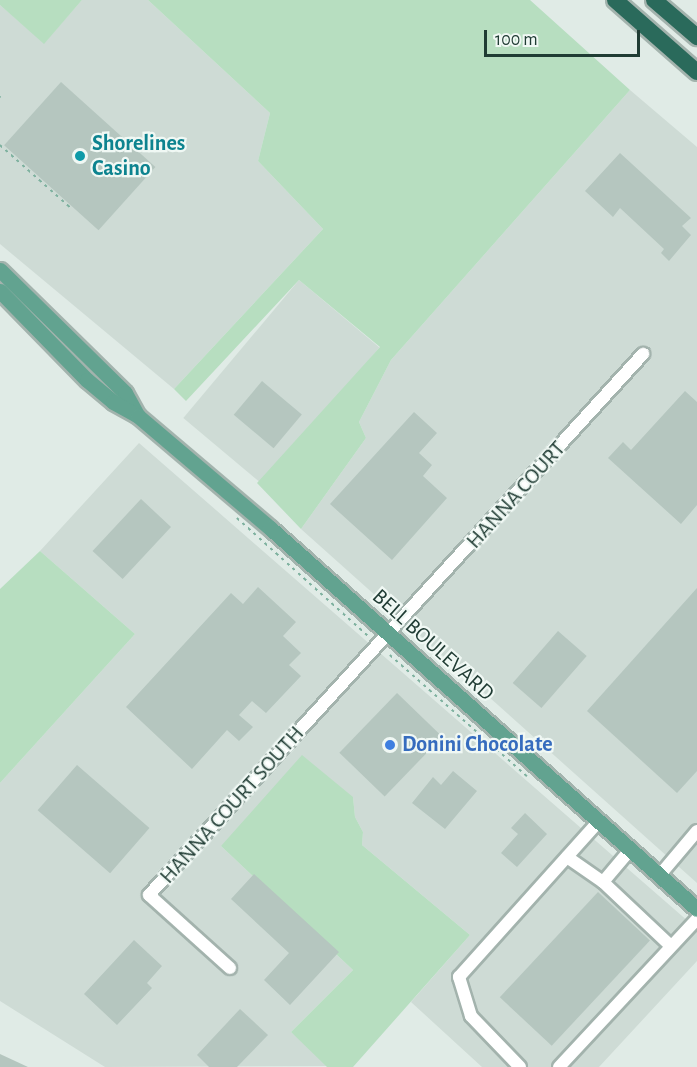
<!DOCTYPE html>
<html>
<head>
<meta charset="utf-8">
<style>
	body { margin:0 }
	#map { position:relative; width:697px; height:1067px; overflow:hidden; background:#e0ebe6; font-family:"Alegreya Sans",sans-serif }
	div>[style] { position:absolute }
	.built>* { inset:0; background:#cedbd5; transform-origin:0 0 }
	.green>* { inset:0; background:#b7dec0 }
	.building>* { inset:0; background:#b5c6bf; transform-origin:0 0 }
	.path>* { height:1.5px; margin-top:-0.75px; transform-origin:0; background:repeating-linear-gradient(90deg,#7eb19f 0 3px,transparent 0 7.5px) }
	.roads { filter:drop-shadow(2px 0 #a3b3ad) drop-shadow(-2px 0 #a3b3ad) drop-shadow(0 2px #a3b3ad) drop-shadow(0 -2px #a3b3ad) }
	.minor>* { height:12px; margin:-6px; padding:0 6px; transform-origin:6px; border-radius:6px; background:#fff }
	.major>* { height:15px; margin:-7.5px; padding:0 7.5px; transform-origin:7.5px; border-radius:7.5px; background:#62a390 }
	.highway>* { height:16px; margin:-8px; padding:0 8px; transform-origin:8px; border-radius:8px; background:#2a6a5b }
	.dots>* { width:16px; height:16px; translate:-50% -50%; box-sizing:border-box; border:3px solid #f0f8f4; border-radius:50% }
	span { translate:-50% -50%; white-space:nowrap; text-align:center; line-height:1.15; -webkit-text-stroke:4.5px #f0f8f4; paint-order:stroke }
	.culture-label { font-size:22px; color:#0d838f; font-weight:700 }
	.left { translate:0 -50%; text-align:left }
	.street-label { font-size:22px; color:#203c34 }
	.shop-label { font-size:22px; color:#366cbe; font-weight:700 }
	.scale { position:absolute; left:484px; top:30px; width:156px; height:27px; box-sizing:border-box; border:3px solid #203c34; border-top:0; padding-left:8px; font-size:18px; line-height:21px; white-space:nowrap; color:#203c34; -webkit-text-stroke:4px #f0f8f4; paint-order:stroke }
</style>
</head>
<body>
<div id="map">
	<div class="built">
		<div style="clip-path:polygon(82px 0,148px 0,270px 113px,258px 161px,323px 229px,174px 389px,0 244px,0 5px,44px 43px)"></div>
		<div style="clip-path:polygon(630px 90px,697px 147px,697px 883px,301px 529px,366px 438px,359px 422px,391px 360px)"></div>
		<div style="left:299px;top:280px;width:105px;height:180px;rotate:40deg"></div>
		<div style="clip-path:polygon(139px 443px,697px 929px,697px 961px,599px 1067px,482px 1067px,411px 1002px,470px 935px,362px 845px,363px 832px,355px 817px,353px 797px,221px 846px,353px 970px,291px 1032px,330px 1066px,105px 1067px,0 1001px,0 783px,135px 634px,40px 551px)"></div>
	</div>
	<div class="green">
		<div style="clip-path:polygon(0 0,82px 0,44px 44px,0 5px)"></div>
		<div style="clip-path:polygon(148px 0,530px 0,630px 90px,391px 360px,359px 422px,366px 438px,301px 529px,257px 483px,380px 347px,299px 280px,186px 401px,174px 389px,323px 229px,258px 161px,270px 113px)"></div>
		<div style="clip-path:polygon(40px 551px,135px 634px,0 783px,0 589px)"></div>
		<div style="clip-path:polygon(302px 755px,353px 797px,355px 817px,363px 832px,362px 845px,470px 935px,353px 1067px,327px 1067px,291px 1032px,353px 970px,221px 846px)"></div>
	</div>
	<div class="building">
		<div style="left:61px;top:82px;width:127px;height:85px;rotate:42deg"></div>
		<div style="clip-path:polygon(620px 153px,691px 218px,682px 226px,691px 235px,669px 261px,661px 253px,664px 249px,620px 208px,613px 217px,585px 191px)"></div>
		<div style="left:262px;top:381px;width:52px;height:44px;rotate:40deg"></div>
		<div style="clip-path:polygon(685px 391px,697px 402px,697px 505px,681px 524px,608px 458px,623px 442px,631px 450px)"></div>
		<div style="clip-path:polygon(414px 412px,437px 433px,419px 453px,432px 465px,423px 476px,447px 498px,392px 560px,330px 504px)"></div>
		<div style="left:141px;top:499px;width:41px;height:71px;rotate:43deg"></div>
		<div style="clip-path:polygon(258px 587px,296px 622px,283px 636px,301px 653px,289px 665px,301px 676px,266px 713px,252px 701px,239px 715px,253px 727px,239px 741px,227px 730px,192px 769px,126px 707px,231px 593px,243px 604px)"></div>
		<div style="clip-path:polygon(697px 588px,697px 771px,677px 793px,587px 711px)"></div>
		<div style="left:558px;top:631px;width:38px;height:69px;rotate:41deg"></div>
		<div style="left:397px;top:693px;width:63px;height:83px;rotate:44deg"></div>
		<div style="left:77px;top:765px;width:96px;height:60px;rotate:41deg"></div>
		<div style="clip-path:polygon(453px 771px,477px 791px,445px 829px,412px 803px,433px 777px,441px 785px)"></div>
		<div style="clip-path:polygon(525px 813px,547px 834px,517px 867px,501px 853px,518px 834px,511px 828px)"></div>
		<div style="clip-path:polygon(254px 874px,339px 952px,290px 1005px,264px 980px,289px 953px,231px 899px)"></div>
		<div style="left:598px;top:892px;width:71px;height:144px;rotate:43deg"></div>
		<div style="clip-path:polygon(134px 940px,162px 966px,147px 983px,152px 988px,117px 1025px,84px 994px)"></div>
		<div style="clip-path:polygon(240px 1009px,268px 1035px,237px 1067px,209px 1067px,197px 1055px)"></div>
		<div style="clip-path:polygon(0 1054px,28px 1067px,0 1067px)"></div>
	</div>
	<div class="path">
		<div style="left:0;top:96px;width:2px;rotate:90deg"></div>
		<div style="left:0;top:145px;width:96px;rotate:41.6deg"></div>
		<div style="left:237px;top:518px;width:178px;rotate:42deg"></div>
		<div style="left:390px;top:655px;width:183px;rotate:41.5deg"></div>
	</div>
	<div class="roads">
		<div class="minor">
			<div style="left:567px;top:857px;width:44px;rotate:34.8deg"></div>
			<div style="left:603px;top:882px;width:93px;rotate:43.3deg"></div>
			<div style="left:659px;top:876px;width:59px;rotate:-49.8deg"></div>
			<div style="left:603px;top:882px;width:42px;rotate:-49.8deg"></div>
			<div style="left:230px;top:968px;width:109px;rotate:-138deg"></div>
			<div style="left:149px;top:895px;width:733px;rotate:-47.6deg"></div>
			<div style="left:520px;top:1067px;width:71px;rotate:-133.9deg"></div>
			<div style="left:471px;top:1016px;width:41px;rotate:-107.1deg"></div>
			<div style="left:459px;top:977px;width:208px;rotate:-48.1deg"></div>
			<div style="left:559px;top:1067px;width:202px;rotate:-47deg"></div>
		</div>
		<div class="major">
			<div style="left:0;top:270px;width:175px;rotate:44.5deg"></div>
			<div style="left:125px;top:393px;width:25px;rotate:61deg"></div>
			<div style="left:0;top:291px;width:124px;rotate:45.7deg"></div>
			<div style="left:87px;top:380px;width:34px;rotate:40deg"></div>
			<div style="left:113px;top:402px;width:29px;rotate:29deg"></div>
			<div style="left:138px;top:416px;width:173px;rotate:40.3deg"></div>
			<div style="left:270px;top:528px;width:572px;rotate:41.74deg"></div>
		</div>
		<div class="highway">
			<div style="left:615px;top:0;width:109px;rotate:41.3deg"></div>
			<div style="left:654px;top:0;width:57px;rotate:40.7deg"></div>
		</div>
	</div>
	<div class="dots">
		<div style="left:80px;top:156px;background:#0f9aa8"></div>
		<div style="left:390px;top:745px;background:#3f7fe0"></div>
	</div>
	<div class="culture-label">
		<span class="left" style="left:92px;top:156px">Shorelines<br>Casino</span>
	</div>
	<div class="street-label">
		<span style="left:516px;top:495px;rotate:-48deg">HANNA COURT</span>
		<span style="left:433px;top:645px;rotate:42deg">BELL BOULEVARD</span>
		<span style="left:232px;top:805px;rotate:-48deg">HANNA COURT SOUTH</span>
	</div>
	<div class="shop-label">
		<span class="left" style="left:402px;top:745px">Donini Chocolate</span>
	</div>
	<div class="scale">100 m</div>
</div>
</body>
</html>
